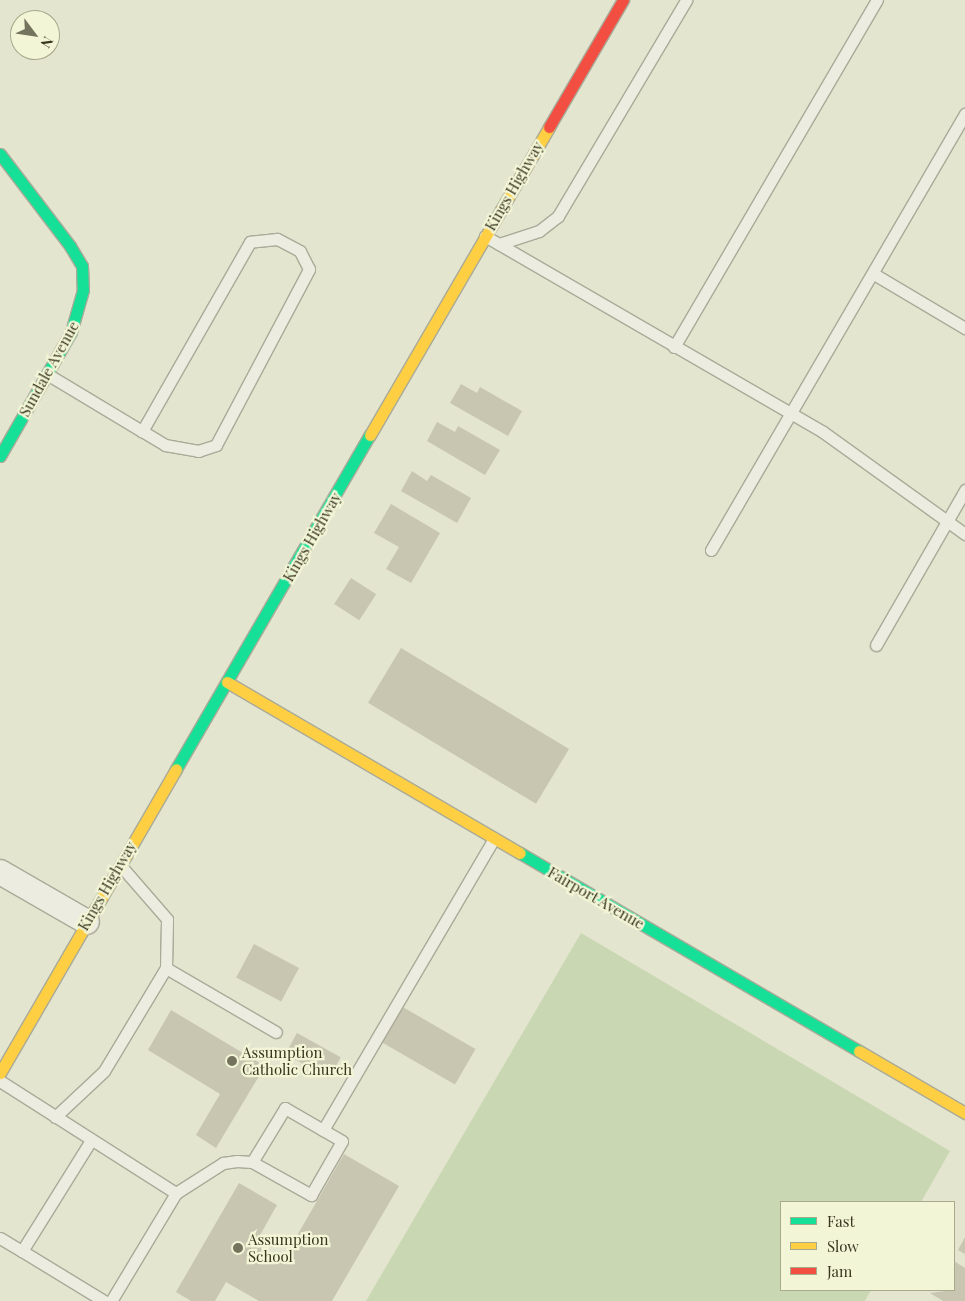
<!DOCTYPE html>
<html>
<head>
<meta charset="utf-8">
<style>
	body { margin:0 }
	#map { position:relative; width:965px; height:1301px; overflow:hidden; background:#e3e5cf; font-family:"Playfair Display",serif }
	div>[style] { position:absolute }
	.green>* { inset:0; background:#c9d7b2 }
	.building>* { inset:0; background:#c8c6b0; transform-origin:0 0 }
	.roads { filter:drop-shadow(1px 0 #a9aa98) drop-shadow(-1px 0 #a9aa98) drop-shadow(0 1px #a9aa98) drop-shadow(0 -1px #a9aa98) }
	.lane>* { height:11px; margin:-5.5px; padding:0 5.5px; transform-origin:5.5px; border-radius:5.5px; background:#ecede0 }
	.street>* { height:24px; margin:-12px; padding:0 12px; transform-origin:12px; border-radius:12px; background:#ecede0 }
	.fast>* { height:11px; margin:-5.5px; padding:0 5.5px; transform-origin:5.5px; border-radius:5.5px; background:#16e098 }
	.slow>* { height:11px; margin:-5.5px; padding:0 5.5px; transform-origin:5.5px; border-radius:5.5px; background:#ffcf43 }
	.jam>* { height:11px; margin:-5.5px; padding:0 5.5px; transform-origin:5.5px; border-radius:5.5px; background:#f24e42 }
	.dots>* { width:14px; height:14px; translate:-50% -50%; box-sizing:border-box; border:2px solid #f2f5d6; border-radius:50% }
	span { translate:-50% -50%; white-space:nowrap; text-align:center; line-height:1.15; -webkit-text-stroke:4.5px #f2f5d6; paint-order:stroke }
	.street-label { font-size:15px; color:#39361f }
	.poi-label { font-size:15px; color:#39361f }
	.left { translate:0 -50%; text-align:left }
	.legend { position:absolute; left:780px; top:1201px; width:175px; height:90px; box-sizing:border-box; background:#f2f5d6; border:1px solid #a8a98d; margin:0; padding:6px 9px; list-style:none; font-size:15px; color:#39361f }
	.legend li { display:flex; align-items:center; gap:10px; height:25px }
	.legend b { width:25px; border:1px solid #a8a98d }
	.north { position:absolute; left:10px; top:10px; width:50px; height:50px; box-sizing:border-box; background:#f2f5d6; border:1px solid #a8a98d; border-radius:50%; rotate:121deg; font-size:14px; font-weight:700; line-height:20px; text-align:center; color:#39361f }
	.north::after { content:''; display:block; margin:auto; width:18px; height:22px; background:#74735d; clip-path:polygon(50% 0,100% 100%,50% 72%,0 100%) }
</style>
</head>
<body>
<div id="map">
	<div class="green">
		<div style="clip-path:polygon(581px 933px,950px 1151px,921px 1202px,781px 1202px,781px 1290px,871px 1290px,865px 1301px,366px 1301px)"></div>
	</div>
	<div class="building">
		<div style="clip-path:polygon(461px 384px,477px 393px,480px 387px,522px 411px,508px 436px,450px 403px)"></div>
		<div style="clip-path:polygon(437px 422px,455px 432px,458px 426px,500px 450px,485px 475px,427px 441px)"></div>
		<div style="clip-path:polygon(412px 471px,427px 481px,431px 475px,471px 498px,457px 523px,401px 491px)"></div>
		<div style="clip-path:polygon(391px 504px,440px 533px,411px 583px,386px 569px,399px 547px,374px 533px)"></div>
		<div style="left:351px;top:578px;width:30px;height:31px;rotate:33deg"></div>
		<div style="left:401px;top:648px;width:196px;height:64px;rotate:31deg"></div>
		<div style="left:254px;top:944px;width:51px;height:38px;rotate:28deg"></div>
		<div style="left:401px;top:1006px;width:86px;height:41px;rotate:30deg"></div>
		<div style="clip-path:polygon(171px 1010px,265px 1066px,216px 1148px,196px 1135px,220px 1094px,148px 1050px)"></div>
		<div style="left:297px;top:1033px;width:50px;height:24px;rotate:29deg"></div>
		<div style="clip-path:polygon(344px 1154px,399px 1186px,332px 1301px,259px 1301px,226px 1282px,215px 1301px,191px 1301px,176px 1292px,239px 1183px,277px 1205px,255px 1244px,283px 1260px)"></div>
		<div style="clip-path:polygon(965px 1237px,965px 1254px,958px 1250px)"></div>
		<div style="clip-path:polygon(954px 1261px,965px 1268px,965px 1301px,943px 1301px,930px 1293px,954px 1290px)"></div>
	</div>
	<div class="roads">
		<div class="lane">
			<div style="left:485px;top:236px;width:391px;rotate:30.1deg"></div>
			<div style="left:823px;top:432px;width:175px;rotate:35.7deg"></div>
			<div style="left:499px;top:244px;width:42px;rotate:-18deg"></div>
			<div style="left:539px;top:231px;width:24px;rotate:-38deg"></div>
			<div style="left:558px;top:216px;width:251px;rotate:-59.3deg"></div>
			<div style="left:874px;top:274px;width:106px;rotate:30.7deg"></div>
			<div style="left:674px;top:347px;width:402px;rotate:-59.7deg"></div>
			<div style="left:47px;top:374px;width:111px;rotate:31deg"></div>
			<div style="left:142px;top:431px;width:27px;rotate:31deg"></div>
			<div style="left:165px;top:445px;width:34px;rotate:10deg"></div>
			<div style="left:198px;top:451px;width:19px;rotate:-18deg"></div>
			<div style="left:216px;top:445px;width:199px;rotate:-62.1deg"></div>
			<div style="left:309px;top:269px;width:20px;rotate:-117deg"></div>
			<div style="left:300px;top:251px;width:26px;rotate:-152deg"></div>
			<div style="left:277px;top:239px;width:27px;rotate:174deg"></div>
			<div style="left:250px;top:242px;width:218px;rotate:119.7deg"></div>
			<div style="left:711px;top:550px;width:505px;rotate:-59.78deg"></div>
			<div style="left:876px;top:645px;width:179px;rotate:-60.1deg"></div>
			<div style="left:166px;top:968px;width:127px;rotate:30.2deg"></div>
			<div style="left:0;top:1081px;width:209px;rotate:32.5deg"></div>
			<div style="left:176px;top:1193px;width:126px;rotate:121deg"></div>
			<div style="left:55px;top:1117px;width:67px;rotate:-43.2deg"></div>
			<div style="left:104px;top:1071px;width:120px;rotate:-59deg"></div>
			<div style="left:166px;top:968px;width:49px;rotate:-88.8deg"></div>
			<div style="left:167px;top:919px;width:70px;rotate:-131deg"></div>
			<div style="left:323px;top:1130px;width:338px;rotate:-59.6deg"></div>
			<div style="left:176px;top:1193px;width:56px;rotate:-32.6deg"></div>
			<div style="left:223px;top:1163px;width:14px;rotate:-8deg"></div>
			<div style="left:237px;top:1161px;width:15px;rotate:4deg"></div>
			<div style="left:252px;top:1162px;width:68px;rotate:29.2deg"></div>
			<div style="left:311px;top:1195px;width:62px;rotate:-60.1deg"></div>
			<div style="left:342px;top:1141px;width:66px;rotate:-149.9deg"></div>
			<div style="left:285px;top:1108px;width:63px;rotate:121.4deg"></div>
			<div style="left:0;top:1238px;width:26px;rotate:31deg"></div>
			<div style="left:22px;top:1251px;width:131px;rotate:-58.1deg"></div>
			<div style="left:22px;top:1251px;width:96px;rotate:31.4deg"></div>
		</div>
		<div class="street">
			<div style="left:0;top:872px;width:100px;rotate:29.9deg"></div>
		</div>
		<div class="fast">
			<div style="left:0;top:154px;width:116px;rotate:52.7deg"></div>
			<div style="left:70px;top:246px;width:23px;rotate:59deg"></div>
			<div style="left:82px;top:266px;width:24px;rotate:88deg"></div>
			<div style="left:83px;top:290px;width:44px;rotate:105.9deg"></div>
			<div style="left:71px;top:332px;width:143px;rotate:119.8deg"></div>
			<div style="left:176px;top:769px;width:386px;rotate:-59.9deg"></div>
			<div style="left:520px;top:853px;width:393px;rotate:30.3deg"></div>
		</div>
		<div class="slow">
			<div style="left:370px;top:435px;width:356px;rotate:-59.8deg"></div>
			<div style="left:227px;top:682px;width:339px;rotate:30.3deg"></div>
			<div style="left:859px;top:1051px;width:123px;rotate:30.3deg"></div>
			<div style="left:0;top:1073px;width:351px;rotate:-59.9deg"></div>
		</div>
		<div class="jam">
			<div style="left:549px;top:127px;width:147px;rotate:-59.8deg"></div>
		</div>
	</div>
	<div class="dots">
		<div style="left:232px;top:1061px;background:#74735d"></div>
		<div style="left:238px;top:1248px;background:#74735d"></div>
	</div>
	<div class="street-label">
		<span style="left:514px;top:186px;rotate:-60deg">Kings Highway</span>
		<span style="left:49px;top:369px;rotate:-61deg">Sundale Avenue</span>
		<span style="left:312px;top:537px;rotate:-60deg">Kings Highway</span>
		<span style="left:107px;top:886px;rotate:-60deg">Kings Highway</span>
		<span style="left:596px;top:898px;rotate:30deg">Fairport Avenue</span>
	</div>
	<div class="poi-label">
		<span class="left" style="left:242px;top:1061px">Assumption<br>Catholic Church</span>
		<span class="left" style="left:248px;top:1248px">Assumption<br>School</span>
	</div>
	<ul class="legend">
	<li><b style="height:6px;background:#16e098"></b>Fast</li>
	<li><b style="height:6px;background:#ffcf43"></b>Slow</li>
	<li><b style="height:6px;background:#f24e42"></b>Jam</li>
	</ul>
	<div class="north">N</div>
</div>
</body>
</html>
